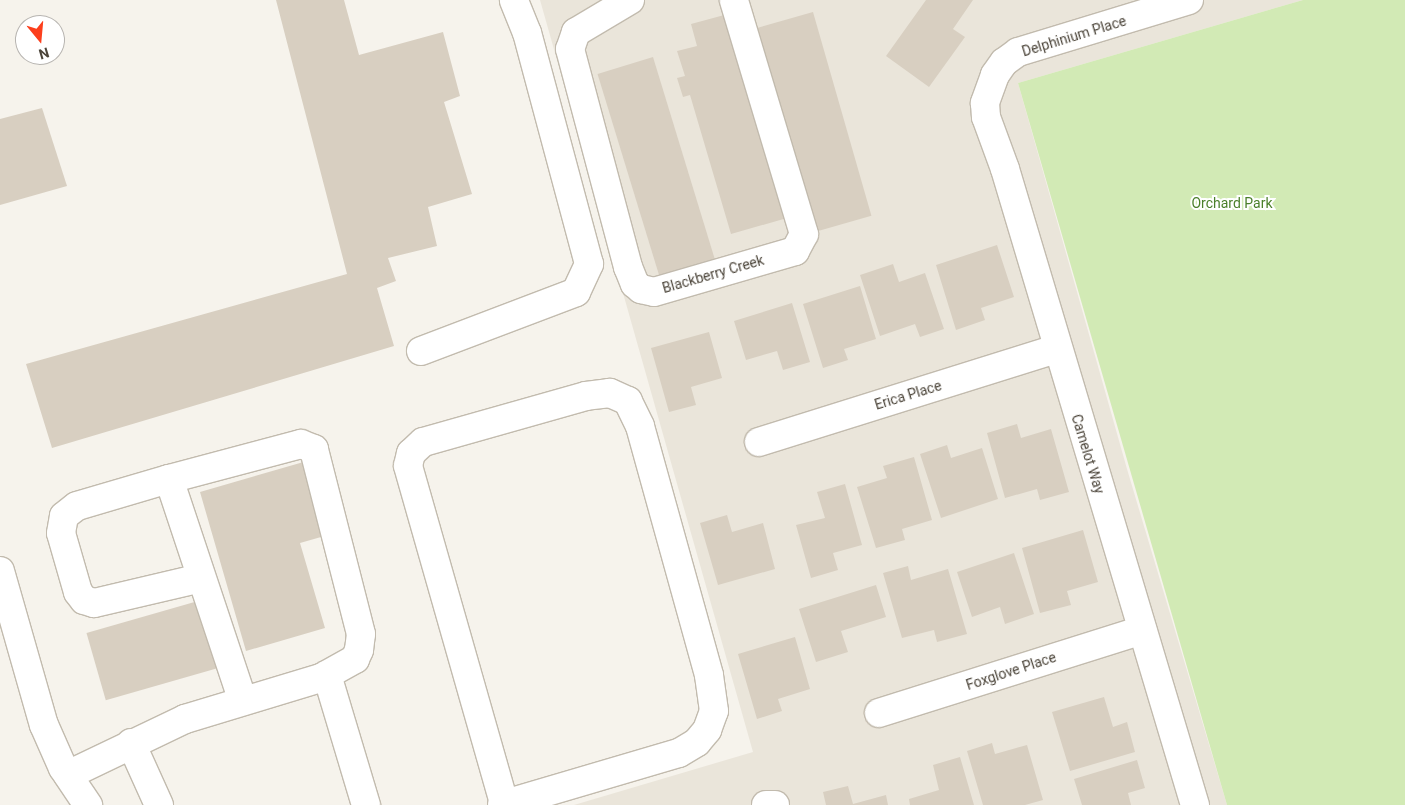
<!DOCTYPE html>
<html>
<head>
<meta charset="utf-8">
<style>
	body { margin:0 }
	#map { position:relative; width:1405px; height:805px; overflow:hidden; background:#f6f3ec; font-family:Roboto,sans-serif }
	div>[style] { position:absolute }
	.residential>* { inset:0; background:#eae5da }
	.green>* { inset:0; background:#d2eab5 }
	.building>* { inset:0; background:#d8cfc1; transform-origin:0 0 }
	.roads { filter:drop-shadow(1px 0 #c2bbae) drop-shadow(-1px 0 #c2bbae) drop-shadow(0 1px #c2bbae) drop-shadow(0 -1px #c2bbae) }
	.minor>* { height:28px; margin:-14px; padding:0 14px; transform-origin:14px; border-radius:14px; background:#fff }
	span { translate:-50% -50%; white-space:nowrap; text-align:center; line-height:1.15; -webkit-text-stroke:4px #fff; paint-order:stroke }
	.street-label { font-size:14px; color:#4b4439 }
	.park-label { font-size:14px; color:#4a7f2a }
	.north { position:absolute; left:15px; top:15px; width:50px; height:50px; box-sizing:border-box; background:#fff; border:1px solid #b7b4b0; border-radius:50%; rotate:163deg; font-size:14px; font-weight:700; line-height:20px; text-align:center; color:#4b4439 }
	.north::after { content:''; display:block; margin:auto; width:18px; height:22px; background:#fc3f1d; clip-path:polygon(50% 0,100% 100%,50% 72%,0 100%) }
</style>
</head>
<body>
<div id="map">
	<div class="residential">
		<div style="clip-path:polygon(540px 0,1303px 0,1018px 83px,1127px 469px,1227px 805px,574px 805px,753px 752px)"></div>
	</div>
	<div class="green">
		<div style="clip-path:polygon(1303px 0,1405px 0,1405px 805px,1227px 805px,1018px 83px)"></div>
	</div>
	<div class="building">
		<div style="clip-path:polygon(276px 0,344px 0,359px 55px,443px 32px,460px 96px,444px 102px,472px 194px,428px 207px,437px 246px,388px 258px,396px 281px,377px 288px,394px 346px,52px 448px,26px 364px,347px 274px)"></div>
		<div style="clip-path:polygon(926px 0,973px 0,953px 29px,965px 37px,929px 87px,886px 56px)"></div>
		<div style="left:813px;top:12px;width:212px;height:59px;rotate:74deg"></div>
		<div style="clip-path:polygon(728px 14px,787px 218px,731px 234px,690px 95px,683px 97px,677px 78px,685px 76px,677px 51px,697px 46px,691px 24px)"></div>
		<div style="left:653px;top:57px;width:214px;height:58px;rotate:73deg"></div>
		<div style="clip-path:polygon(42px 108px,67px 186px,0 205px,0 119px)"></div>
		<div style="clip-path:polygon(997px 245px,1014px 297px,981px 308px,985px 320px,956px 330px,936px 265px)"></div>
		<div style="clip-path:polygon(893px 264px,899px 282px,925px 273px,944px 329px,920px 337px,915px 324px,880px 336px,860px 275px)"></div>
		<div style="clip-path:polygon(860px 286px,876px 339px,844px 349px,848px 360px,823px 368px,803px 304px)"></div>
		<div style="clip-path:polygon(792px 303px,810px 362px,783px 370px,777px 351px,746px 360px,734px 321px)"></div>
		<div style="clip-path:polygon(709px 332px,722px 378px,691px 387px,696px 405px,669px 412px,651px 348px)"></div>
		<div style="clip-path:polygon(1017px 424px,1021px 438px,1051px 429px,1069px 492px,1040px 500px,1037px 489px,1005px 498px,987px 433px)"></div>
		<div style="clip-path:polygon(947px 445px,951px 458px,982px 448px,998px 499px,941px 518px,920px 454px)"></div>
		<div style="clip-path:polygon(914px 457px,932px 520px,902px 529px,905px 540px,876px 548px,857px 487px,887px 478px,883px 466px)"></div>
		<div style="clip-path:polygon(307px 461px,328px 535px,300px 543px,325px 628px,246px 651px,200px 492px)"></div>
		<div style="clip-path:polygon(845px 484px,862px 545px,833px 553px,838px 570px,811px 578px,796px 525px,825px 518px,817px 492px)"></div>
		<div style="clip-path:polygon(727px 515px,732px 532px,763px 523px,775px 569px,718px 585px,700px 523px)"></div>
		<div style="clip-path:polygon(1083px 530px,1098px 582px,1067px 591px,1071px 605px,1040px 613px,1022px 548px)"></div>
		<div style="clip-path:polygon(1014px 553px,1034px 614px,1005px 624px,1000px 607px,972px 617px,957px 572px)"></div>
		<div style="clip-path:polygon(908px 566px,911px 580px,948px 569px,967px 634px,937px 642px,934px 630px,902px 638px,883px 573px)"></div>
		<div style="clip-path:polygon(876px 585px,886px 617px,841px 631px,848px 652px,816px 662px,799px 609px)"></div>
		<div style="left:198px;top:601px;width:70px;height:116px;rotate:74deg"></div>
		<div style="clip-path:polygon(795px 637px,810px 689px,778px 699px,782px 711px,757px 719px,738px 654px)"></div>
		<div style="clip-path:polygon(1104px 697px,1113px 727px,1127px 722px,1135px 752px,1070px 771px,1052px 712px)"></div>
		<div style="clip-path:polygon(992px 743px,995px 754px,1027px 745px,1043px 800px,1025px 805px,983px 805px,967px 751px)"></div>
		<div style="clip-path:polygon(960px 757px,974px 805px,910px 805px,909px 799px,939px 790px,933px 765px)"></div>
		<div style="clip-path:polygon(1137px 760px,1145px 788px,1128px 793px,1131px 805px,1082px 805px,1074px 779px)"></div>
		<div style="clip-path:polygon(848px 786px,853px 804px,886px 795px,888px 805px,826px 805px,823px 792px)"></div>
	</div>
	<div class="roads">
		<div class="minor">
			<div style="left:630px;top:0;width:63px;rotate:149.3deg"></div>
			<div style="left:576px;top:32px;width:18px;rotate:109deg"></div>
			<div style="left:570px;top:49px;width:226px;rotate:75.1deg"></div>
			<div style="left:628px;top:267px;width:18px;rotate:68deg"></div>
			<div style="left:635px;top:284px;width:8px;rotate:40deg"></div>
			<div style="left:641px;top:289px;width:13px;rotate:13deg"></div>
			<div style="left:654px;top:292px;width:147px;rotate:-16.2deg"></div>
			<div style="left:795px;top:251px;width:19px;rotate:-62deg"></div>
			<div style="left:804px;top:234px;width:244px;rotate:-106.7deg"></div>
			<div style="left:1189px;top:0;width:179px;rotate:163.1deg"></div>
			<div style="left:1018px;top:52px;width:17px;rotate:144deg"></div>
			<div style="left:1004px;top:62px;width:16px;rotate:125deg"></div>
			<div style="left:995px;top:75px;width:30px;rotate:110deg"></div>
			<div style="left:985px;top:103px;width:14px;rotate:86deg"></div>
			<div style="left:986px;top:117px;width:55px;rotate:69.9deg"></div>
			<div style="left:1005px;top:169px;width:664px;rotate:73.37deg"></div>
			<div style="left:421px;top:351px;width:166px;rotate:-20.8deg"></div>
			<div style="left:576px;top:292px;width:31px;rotate:-65deg"></div>
			<div style="left:589px;top:264px;width:239px;rotate:-105deg"></div>
			<div style="left:527px;top:33px;width:35px;rotate:-112deg"></div>
			<div style="left:759px;top:442px;width:311px;rotate:-17.4deg"></div>
			<div style="left:0;top:571px;width:160px;rotate:74.1deg"></div>
			<div style="left:44px;top:725px;width:47px;rotate:66.2deg"></div>
			<div style="left:63px;top:768px;width:45px;rotate:56deg"></div>
			<div style="left:201px;top:578px;width:110px;rotate:166.8deg"></div>
			<div style="left:94px;top:603px;width:10px;rotate:-163deg"></div>
			<div style="left:84px;top:600px;width:10px;rotate:-127deg"></div>
			<div style="left:78px;top:592px;width:61px;rotate:-106.1deg"></div>
			<div style="left:61px;top:533px;width:17px;rotate:-80deg"></div>
			<div style="left:64px;top:516px;width:16px;rotate:-38deg"></div>
			<div style="left:77px;top:506px;width:96px;rotate:-16.4deg"></div>
			<div style="left:169px;top:479px;width:234px;rotate:71.6deg"></div>
			<div style="left:327px;top:675px;width:136px;rotate:73.3deg"></div>
			<div style="left:879px;top:713px;width:276px;rotate:-17.5deg"></div>
			<div style="left:131px;top:743px;width:68px;rotate:65.7deg"></div>
			<div style="left:68px;top:775px;width:130px;rotate:-25.6deg"></div>
			<div style="left:185px;top:719px;width:142px;rotate:-16.8deg"></div>
			<div style="left:321px;top:678px;width:39px;rotate:-29deg"></div>
			<div style="left:355px;top:659px;width:10px;rotate:-66deg"></div>
			<div style="left:359px;top:650px;width:16px;rotate:-83deg"></div>
			<div style="left:361px;top:634px;width:191px;rotate:-104.3deg"></div>
			<div style="left:314px;top:449px;width:14px;rotate:-159deg"></div>
			<div style="left:301px;top:444px;width:137px;rotate:165.1deg"></div>
			<div style="left:502px;top:805px;width:184px;rotate:-16.4deg"></div>
			<div style="left:679px;top:753px;width:21px;rotate:-31deg"></div>
			<div style="left:697px;top:742px;width:16px;rotate:-50deg"></div>
			<div style="left:707px;top:730px;width:20px;rotate:-70deg"></div>
			<div style="left:714px;top:711px;width:36px;rotate:-98deg"></div>
			<div style="left:709px;top:675px;width:258px;rotate:-105.5deg"></div>
			<div style="left:640px;top:426px;width:28px;rotate:-116deg"></div>
			<div style="left:628px;top:401px;width:20px;rotate:-156deg"></div>
			<div style="left:610px;top:393px;width:24px;rotate:173deg"></div>
			<div style="left:586px;top:396px;width:169px;rotate:164.2deg"></div>
			<div style="left:423px;top:442px;width:16px;rotate:137deg"></div>
			<div style="left:411px;top:453px;width:13px;rotate:103deg"></div>
			<div style="left:408px;top:466px;width:351px;rotate:74.1deg"></div>
			<div style="left:766px;top:805px;width:9px"></div>
		</div>
	</div>
	<div class="street-label">
		<span style="left:1074px;top:36px;rotate:-17deg">Delphinium Place</span>
		<span style="left:713px;top:274px;rotate:-16deg">Blackberry Creek</span>
		<span style="left:908px;top:395px;rotate:-17deg">Erica Place</span>
		<span style="left:1088px;top:454px;rotate:73deg">Camelot Way</span>
		<span style="left:1011px;top:671px;rotate:-18deg">Foxglove Place</span>
	</div>
	<div class="park-label">
		<span style="left:1232px;top:203px">Orchard Park</span>
	</div>
	<div class="north">N</div>
</div>
</body>
</html>
